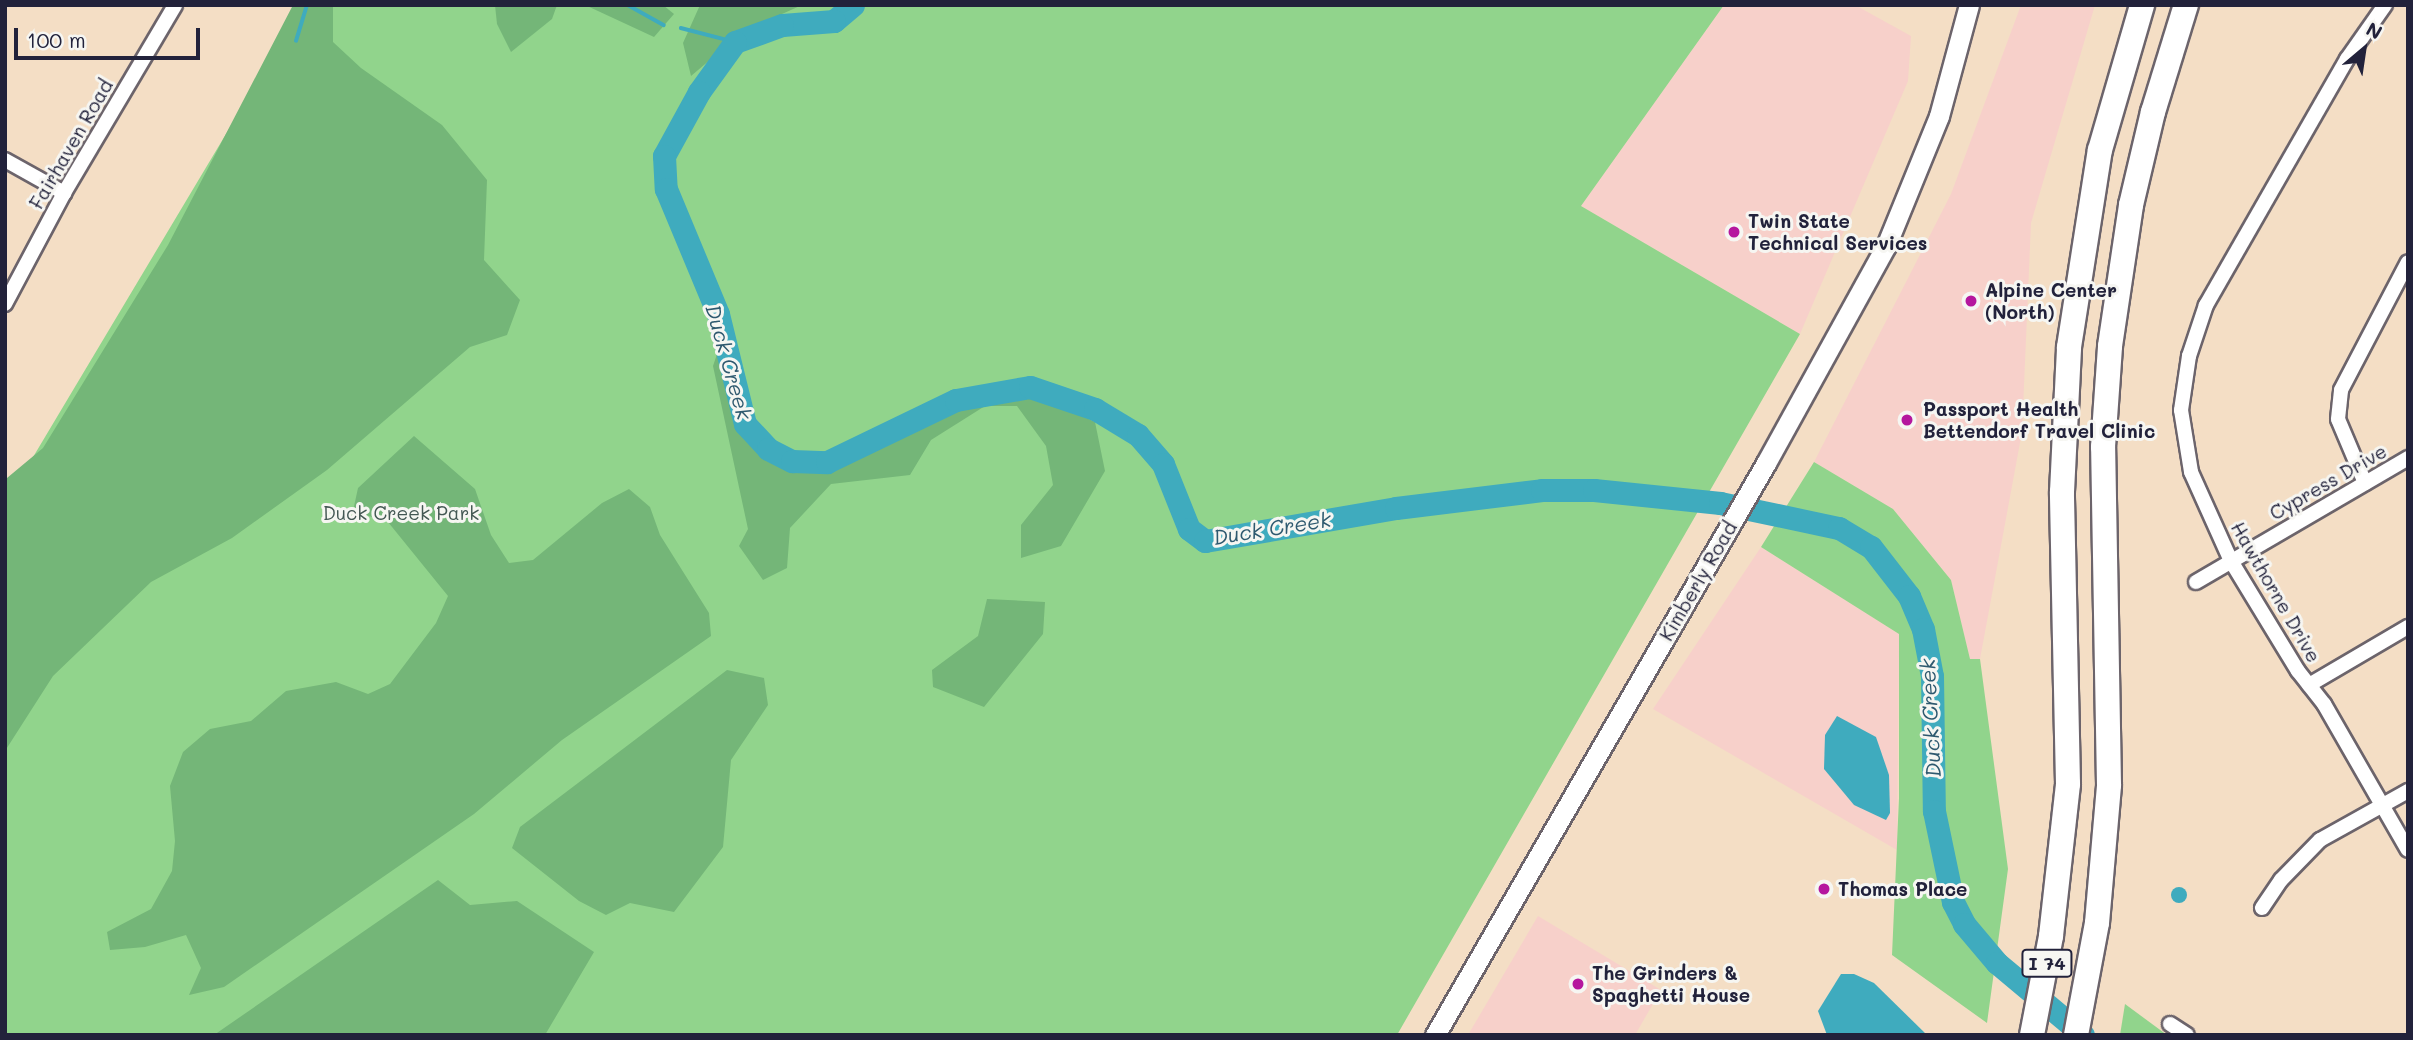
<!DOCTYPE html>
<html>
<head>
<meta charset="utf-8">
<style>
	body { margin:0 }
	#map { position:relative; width:2413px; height:1040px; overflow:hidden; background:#f4dec5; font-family:Mali,sans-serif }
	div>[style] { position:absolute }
	.built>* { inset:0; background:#f7d0ca }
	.green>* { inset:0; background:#91d48c }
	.forest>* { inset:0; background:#74b678 }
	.water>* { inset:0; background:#3fabbe }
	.round { border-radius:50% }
	.stream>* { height:3.5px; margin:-1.75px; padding:0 1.75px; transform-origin:1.75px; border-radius:1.75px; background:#3fabbe }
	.river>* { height:23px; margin:-11.5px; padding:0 11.5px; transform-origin:11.5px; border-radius:11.5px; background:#3fabbe }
	.roads { filter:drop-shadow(2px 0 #6c646b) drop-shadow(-2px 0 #6c646b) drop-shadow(0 2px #6c646b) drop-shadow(0 -2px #6c646b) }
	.street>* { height:14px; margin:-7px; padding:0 7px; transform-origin:7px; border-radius:7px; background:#fff }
	.secondary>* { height:19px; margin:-9.5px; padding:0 9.5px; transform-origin:9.5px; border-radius:9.5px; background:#fff }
	.highway>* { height:24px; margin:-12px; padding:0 12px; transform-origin:12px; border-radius:12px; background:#fff }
	.dots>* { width:19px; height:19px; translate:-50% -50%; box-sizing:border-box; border:4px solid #f6f6f2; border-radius:50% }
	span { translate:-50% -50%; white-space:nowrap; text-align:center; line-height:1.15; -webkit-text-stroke:6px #f6f6f2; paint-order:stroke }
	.shield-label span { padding:2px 5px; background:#f6f6f2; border:2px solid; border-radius:5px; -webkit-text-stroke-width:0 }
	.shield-label { font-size:18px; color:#22223b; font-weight:700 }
	.street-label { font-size:19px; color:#22223b }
	.poi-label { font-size:19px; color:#22223b; font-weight:700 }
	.left { translate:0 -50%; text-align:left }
	.park-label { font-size:19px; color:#435753 }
	.water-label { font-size:21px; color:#2e596f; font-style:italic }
	.frame { position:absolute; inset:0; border:7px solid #22223b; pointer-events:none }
	.north { position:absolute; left:2329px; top:14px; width:70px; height:70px; -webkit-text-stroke:5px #f6f6f2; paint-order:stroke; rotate:29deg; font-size:19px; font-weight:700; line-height:28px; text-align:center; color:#22223b }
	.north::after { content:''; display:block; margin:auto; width:24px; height:32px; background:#22223b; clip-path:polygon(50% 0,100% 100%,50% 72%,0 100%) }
	.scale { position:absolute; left:14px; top:28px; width:186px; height:32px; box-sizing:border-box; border:4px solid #22223b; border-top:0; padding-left:9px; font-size:21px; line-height:24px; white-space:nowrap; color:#22223b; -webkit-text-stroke:5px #f6f6f2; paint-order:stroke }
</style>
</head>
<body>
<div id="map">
	<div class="built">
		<div style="clip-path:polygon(1724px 5px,1855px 5px,1911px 36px,1908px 81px,1800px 334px,1581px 206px)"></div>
		<div style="clip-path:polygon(2021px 5px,2095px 5px,2031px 223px,2022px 432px,1980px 659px,1970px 659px,1951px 580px,1893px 509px,1814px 462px,1951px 194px)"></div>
		<div style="clip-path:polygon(1761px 547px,1899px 634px,1897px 850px,1653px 709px)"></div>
		<div style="clip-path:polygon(1538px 916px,1661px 990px,1635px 1035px,1468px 1035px)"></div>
	</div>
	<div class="green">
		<div style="clip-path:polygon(303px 5px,1724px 5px,1581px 206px,1800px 334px,1397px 1035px,5px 1035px,5px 504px)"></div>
		<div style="clip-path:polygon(1814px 462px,1893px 509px,1951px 580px,1970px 659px,1980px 659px,2008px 869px,1987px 1023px,1892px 955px,1899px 798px,1899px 634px,1761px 547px)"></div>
		<div style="clip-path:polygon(2125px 1004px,2167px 1035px,2120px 1035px)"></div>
	</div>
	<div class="forest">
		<div style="clip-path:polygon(293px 5px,333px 5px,333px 42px,361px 68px,442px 125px,487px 180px,484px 260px,520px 300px,507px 335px,470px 347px,327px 470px,232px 538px,151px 582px,53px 676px,5px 751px,7px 478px,43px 448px,168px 245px)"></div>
		<div style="clip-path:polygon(495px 5px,557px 5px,552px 19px,511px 52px,497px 24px)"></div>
		<div style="clip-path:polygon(585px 5px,663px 5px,674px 14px,654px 37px)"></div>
		<div style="clip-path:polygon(700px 5px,802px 5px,744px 31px,691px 76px,683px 43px)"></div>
		<div style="clip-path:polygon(720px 345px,747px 442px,771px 462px,808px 472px,853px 459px,979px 398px,1041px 397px,1095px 422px,1105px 471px,1061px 546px,1021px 558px,1021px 525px,1053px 485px,1046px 446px,1017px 406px,985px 406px,931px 440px,910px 475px,831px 484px,790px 528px,787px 568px,763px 580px,739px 546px,748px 529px,713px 366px)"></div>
		<div style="clip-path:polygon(414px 436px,475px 489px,491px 535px,509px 563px,533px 560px,602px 503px,629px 489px,650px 507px,660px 535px,709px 613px,711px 636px,562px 740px,474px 814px,224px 987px,189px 995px,201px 968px,186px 935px,145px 947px,110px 950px,107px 932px,151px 909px,172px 871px,175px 841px,170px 786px,183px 752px,210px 729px,251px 721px,286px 691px,336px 682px,368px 694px,390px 684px,436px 623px,448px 596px,388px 522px,353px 511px,358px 488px)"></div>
		<div style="clip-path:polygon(987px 599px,1045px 602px,1043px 634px,984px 707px,933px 687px,932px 670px,978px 636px)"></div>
		<div style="clip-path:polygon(727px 670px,764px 678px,768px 705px,731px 760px,723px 847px,674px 912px,630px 903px,606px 915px,579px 901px,512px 848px,520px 827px)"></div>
		<div style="clip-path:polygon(438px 880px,470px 905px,517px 901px,594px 952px,545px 1035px,214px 1035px)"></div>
	</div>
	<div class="water">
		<div style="clip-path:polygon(1837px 716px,1876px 737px,1889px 775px,1890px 813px,1886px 820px,1854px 805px,1824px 769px,1825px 735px)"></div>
		<div class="round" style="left:2171px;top:887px;width:16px;height:16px"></div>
		<div style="clip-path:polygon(1841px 974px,1854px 974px,1874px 983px,1927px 1035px,1827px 1035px,1818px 1011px)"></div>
	</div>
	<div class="stream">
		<div style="left:628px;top:5px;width:41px;rotate:29.1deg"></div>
		<div style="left:681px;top:28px;width:56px;rotate:14.5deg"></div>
		<div style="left:296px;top:41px;width:38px;rotate:-73deg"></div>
	</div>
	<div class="river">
		<div style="left:853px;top:5px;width:25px;rotate:140deg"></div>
		<div style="left:834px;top:21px;width:52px;rotate:175.6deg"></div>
		<div style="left:782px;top:25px;width:50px;rotate:160.1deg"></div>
		<div style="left:735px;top:42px;width:62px;rotate:125.8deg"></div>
		<div style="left:699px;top:92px;width:73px;rotate:118.7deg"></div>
		<div style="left:664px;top:156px;width:33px;rotate:87deg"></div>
		<div style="left:666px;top:189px;width:135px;rotate:67.4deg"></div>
		<div style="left:718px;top:314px;width:113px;rotate:76.2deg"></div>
		<div style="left:745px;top:424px;width:34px;rotate:47deg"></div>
		<div style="left:768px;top:449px;width:27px;rotate:27deg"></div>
		<div style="left:792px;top:461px;width:35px;rotate:2deg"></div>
		<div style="left:827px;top:462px;width:143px;rotate:-25.7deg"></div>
		<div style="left:956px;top:400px;width:75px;rotate:-10deg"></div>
		<div style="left:1030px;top:387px;width:69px;rotate:18.7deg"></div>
		<div style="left:1095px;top:409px;width:50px;rotate:31.2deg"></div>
		<div style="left:1138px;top:435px;width:38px;rotate:49deg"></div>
		<div style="left:1163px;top:464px;width:70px;rotate:68.2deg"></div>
		<div style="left:1189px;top:529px;width:20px;rotate:37deg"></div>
		<div style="left:1205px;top:541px;width:194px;rotate:-9.8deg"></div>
		<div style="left:1396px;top:508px;width:147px;rotate:-7deg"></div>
		<div style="left:1542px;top:490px;width:52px"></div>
		<div style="left:1594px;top:490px;width:127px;rotate:5.9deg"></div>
		<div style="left:1720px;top:503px;width:122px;rotate:11.9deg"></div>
		<div style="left:1839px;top:528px;width:37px;rotate:31deg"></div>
		<div style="left:1871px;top:547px;width:62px;rotate:52.2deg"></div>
		<div style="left:1909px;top:596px;width:36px;rotate:67deg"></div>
		<div style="left:1923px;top:629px;width:48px;rotate:79.2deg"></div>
		<div style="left:1932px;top:676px;width:135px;rotate:89.2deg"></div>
		<div style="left:1934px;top:811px;width:93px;rotate:78.2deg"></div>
		<div style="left:1953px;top:902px;width:25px;rotate:63deg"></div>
		<div style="left:1964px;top:924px;width:51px;rotate:49.8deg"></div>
		<div style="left:1997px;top:963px;width:112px;rotate:39.9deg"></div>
	</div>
	<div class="roads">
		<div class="street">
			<div style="left:2385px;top:5px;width:66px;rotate:125.1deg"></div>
			<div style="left:2347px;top:59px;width:284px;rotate:119.8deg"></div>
			<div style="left:2206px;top:305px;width:54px;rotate:108.4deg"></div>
			<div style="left:2189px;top:356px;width:55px;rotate:98.4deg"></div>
			<div style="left:2181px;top:410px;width:63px;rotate:80.8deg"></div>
			<div style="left:2191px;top:472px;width:98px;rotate:65.8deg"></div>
			<div style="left:2231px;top:561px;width:129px;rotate:58.7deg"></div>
			<div style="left:2298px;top:671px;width:42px;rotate:51.8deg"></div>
			<div style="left:2324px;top:704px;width:168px;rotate:60.1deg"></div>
			<div style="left:5px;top:160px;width:68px;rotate:29.2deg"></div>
			<div style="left:5px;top:304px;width:126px;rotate:-62deg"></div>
			<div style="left:64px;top:193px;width:218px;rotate:-59.4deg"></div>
			<div style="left:2365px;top:483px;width:69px;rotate:-112.9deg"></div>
			<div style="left:2338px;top:419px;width:29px;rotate:-84deg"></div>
			<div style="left:2341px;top:390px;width:144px;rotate:-62.4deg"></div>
			<div style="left:2196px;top:582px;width:246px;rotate:-30.3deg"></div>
			<div style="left:2309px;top:685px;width:115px;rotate:-30.4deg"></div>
			<div style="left:2262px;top:908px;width:34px;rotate:-56deg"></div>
			<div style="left:2281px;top:880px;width:56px;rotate:-45.7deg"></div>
			<div style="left:2320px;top:840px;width:101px;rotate:-29.1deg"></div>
			<div style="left:2170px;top:1024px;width:20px;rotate:33deg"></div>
		</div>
		<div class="secondary">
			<div style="left:1435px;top:1035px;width:661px;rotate:-59.94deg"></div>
			<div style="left:1766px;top:463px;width:248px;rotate:-61.1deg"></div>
			<div style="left:1886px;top:246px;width:140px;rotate:-67.8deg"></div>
			<div style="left:1939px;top:116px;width:115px;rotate:-74.9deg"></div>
		</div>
		<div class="highway">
			<div style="left:2032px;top:1035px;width:101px;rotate:-79.1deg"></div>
			<div style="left:2051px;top:936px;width:153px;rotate:-83.6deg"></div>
			<div style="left:2068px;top:784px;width:292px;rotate:-91.2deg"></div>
			<div style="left:2062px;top:492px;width:145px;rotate:-87.2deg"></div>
			<div style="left:2069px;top:347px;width:199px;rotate:-81.1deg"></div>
			<div style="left:2100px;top:150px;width:151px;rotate:-73.8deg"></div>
			<div style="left:2076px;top:1035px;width:114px;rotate:-79.4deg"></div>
			<div style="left:2097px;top:923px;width:139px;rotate:-85deg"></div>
			<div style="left:2109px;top:785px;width:338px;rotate:-91deg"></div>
			<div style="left:2103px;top:447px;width:101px;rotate:-86deg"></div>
			<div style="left:2110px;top:346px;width:143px;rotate:-81.5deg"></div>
			<div style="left:2131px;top:205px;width:96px;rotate:-76.7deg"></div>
			<div style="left:2153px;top:112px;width:112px;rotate:-72.9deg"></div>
		</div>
	</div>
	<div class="dots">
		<div style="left:1734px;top:232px;background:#b5179e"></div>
		<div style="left:1971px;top:301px;background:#b5179e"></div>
		<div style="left:1907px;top:420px;background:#b5179e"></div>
		<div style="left:1824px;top:889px;background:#b5179e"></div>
		<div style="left:1578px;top:984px;background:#b5179e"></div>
	</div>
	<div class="shield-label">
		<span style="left:2047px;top:963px">I 74</span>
	</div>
	<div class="street-label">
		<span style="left:71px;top:144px;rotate:-60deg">Fairhaven Road</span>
		<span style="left:2328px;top:482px;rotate:-30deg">Cypress Drive</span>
		<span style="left:1698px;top:581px;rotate:-60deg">Kimberly Road</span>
		<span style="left:2276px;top:592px;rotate:60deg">Hawthorne Drive</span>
	</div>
	<div class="poi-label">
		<span class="left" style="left:1748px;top:232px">Twin State<br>Technical Services</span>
		<span class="left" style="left:1985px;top:301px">Alpine Center<br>(North)</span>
		<span class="left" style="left:1923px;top:420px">Passport Health<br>Bettendorf Travel Clinic</span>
		<span class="left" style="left:1838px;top:889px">Thomas Place</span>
		<span class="left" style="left:1592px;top:984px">The Grinders &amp;<br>Spaghetti House</span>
	</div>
	<div class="park-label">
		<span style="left:401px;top:513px">Duck Creek Park</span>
	</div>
	<div class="water-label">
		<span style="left:729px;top:362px;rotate:74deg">Duck Creek</span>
		<span style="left:1272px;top:528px;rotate:-9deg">Duck Creek</span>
		<span style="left:1930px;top:718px;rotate:-93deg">Duck Creek</span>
	</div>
	<div class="frame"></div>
	<div class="north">N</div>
	<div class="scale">100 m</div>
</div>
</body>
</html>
